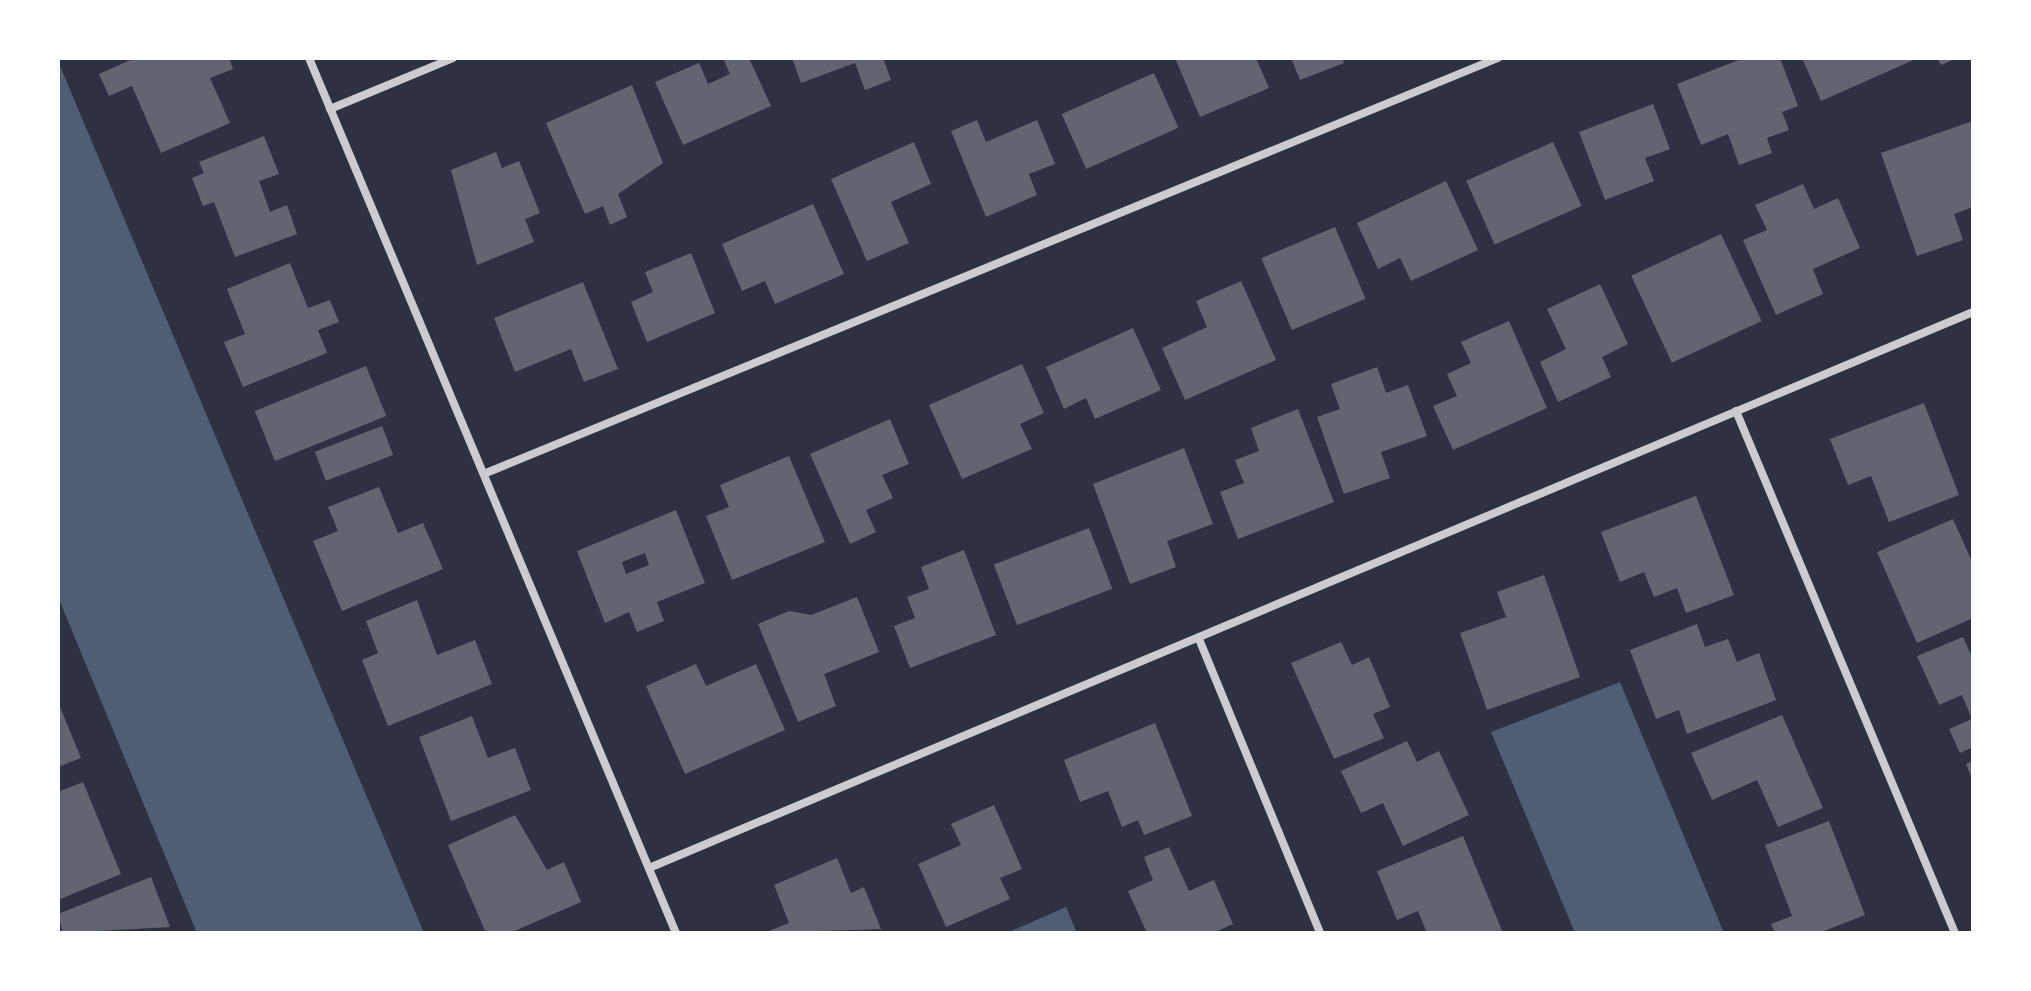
<!DOCTYPE html>
<html>
<head>
<meta charset="utf-8">
<style>
	body { margin:0 }
	#map { position:relative; width:2031px; height:991px; overflow:hidden; background:#2d3142; font-family:Montserrat,sans-serif }
	div>[style] { position:absolute }
	.water>* { inset:0; background:#4f5d75 }
	.building>* { inset:0; background:#626471; transform-origin:0 0 }
	.minor>* { height:8px; margin:-4px; padding:0 4px; transform-origin:4px; border-radius:4px; background:#caccd0 }
	span { translate:-50% -50%; white-space:nowrap; text-align:center; line-height:1.15; -webkit-text-stroke:6px #fff; paint-order:stroke }
	.frame { position:absolute; inset:0; border:60px solid #fff; pointer-events:none }
</style>
</head>
<body>
<div id="map">
	<div class="water">
		<div style="clip-path:polygon(58px 61px,424px 933px,197px 933px,58px 597px)"></div>
		<div style="clip-path:polygon(1620px 682px,1724px 933px,1575px 933px,1491px 732px)"></div>
		<div style="clip-path:polygon(1066px 907px,1077px 933px,1007px 933px)"></div>
	</div>
	<div class="building">
		<div style="clip-path:polygon(135px 58px,229px 58px,233px 69px,210px 78px,230px 123px,161px 153px,132px 86px,109px 96px,99px 74px)"></div>
		<div style="clip-path:polygon(723px 58px,749px 58px,771px 106px,683px 145px,655px 82px,699px 63px,708px 84px,730px 74px)"></div>
		<div style="clip-path:polygon(792px 58px,883px 58px,891px 80px,865px 90px,855px 63px,801px 83px)"></div>
		<div style="clip-path:polygon(1175px 58px,1256px 58px,1269px 88px,1200px 117px)"></div>
		<div style="clip-path:polygon(1291px 58px,1342px 58px,1344px 63px,1300px 80px)"></div>
		<div style="clip-path:polygon(1744px 58px,1780px 58px,1798px 106px,1782px 112px,1789px 130px,1767px 138px,1772px 153px,1739px 165px,1728px 134px,1701px 145px,1677px 84px)"></div>
		<div style="clip-path:polygon(1802px 58px,1918px 58px,1821px 101px)"></div>
		<div style="clip-path:polygon(1937px 58px,1957px 58px,1941px 65px)"></div>
		<div style="left:1154px;top:73px;width:60px;height:101px;rotate:66deg"></div>
		<div style="clip-path:polygon(632px 85px,663px 163px,618px 194px,627px 217px,610px 225px,603px 206px,585px 214px,546px 123px)"></div>
		<div style="clip-path:polygon(1653px 104px,1670px 149px,1645px 158px,1654px 181px,1605px 200px,1579px 132px)"></div>
		<div style="clip-path:polygon(977px 120px,986px 142px,1037px 120px,1055px 164px,1029px 174px,1037px 195px,986px 217px,951px 131px)"></div>
		<div style="clip-path:polygon(1973px 121px,1973px 207px,1954px 214px,1963px 240px,1917px 256px,1881px 153px)"></div>
		<div style="clip-path:polygon(264px 136px,279px 174px,259px 181px,270px 212px,287px 205px,297px 234px,235px 257px,214px 202px,203px 206px,192px 178px,204px 173px,199px 162px)"></div>
		<div style="clip-path:polygon(914px 142px,931px 184px,891px 202px,909px 243px,867px 261px,831px 179px)"></div>
		<div style="left:1553px;top:142px;width:70px;height:95px;rotate:66deg"></div>
		<div style="clip-path:polygon(496px 152px,502px 168px,519px 161px,540px 213px,525px 219px,534px 242px,477px 265px,451px 170px)"></div>
		<div style="clip-path:polygon(1446px 181px,1478px 250px,1411px 281px,1400px 258px,1378px 269px,1357px 223px)"></div>
		<div style="clip-path:polygon(1803px 184px,1814px 209px,1838px 198px,1860px 248px,1813px 269px,1823px 294px,1776px 315px,1743px 240px,1767px 230px,1755px 205px)"></div>
		<div style="clip-path:polygon(813px 204px,844px 274px,775px 304px,765px 281px,742px 291px,722px 244px)"></div>
		<div style="left:1335px;top:227px;width:78px;height:80px;rotate:67deg"></div>
		<div style="left:1721px;top:234px;width:96px;height:99px;rotate:65deg"></div>
		<div style="clip-path:polygon(691px 253px,715px 313px,647px 342px,631px 302px,653px 292px,645px 272px)"></div>
		<div style="clip-path:polygon(290px 263px,308px 308px,330px 300px,339px 322px,318px 330px,327px 353px,243px 387px,224px 342px,245px 334px,227px 289px)"></div>
		<div style="clip-path:polygon(1241px 281px,1276px 360px,1185px 400px,1162px 348px,1207px 327px,1196px 301px)"></div>
		<div style="clip-path:polygon(583px 282px,618px 369px,584px 382px,571px 349px,515px 372px,494px 318px)"></div>
		<div style="clip-path:polygon(1600px 284px,1628px 344px,1602px 357px,1611px 377px,1558px 402px,1540px 362px,1566px 349px,1547px 309px)"></div>
		<div style="clip-path:polygon(1509px 321px,1547px 408px,1453px 450px,1433px 406px,1457px 396px,1447px 374px,1471px 363px,1461px 342px)"></div>
		<div style="clip-path:polygon(1133px 328px,1161px 390px,1095px 419px,1086px 398px,1064px 409px,1046px 367px)"></div>
		<div style="clip-path:polygon(1022px 364px,1044px 413px,1020px 424px,1032px 449px,962px 479px,929px 405px)"></div>
		<div style="left:366px;top:366px;width:54px;height:120px;rotate:68deg"></div>
		<div style="clip-path:polygon(1377px 367px,1386px 393px,1408px 385px,1427px 436px,1381px 452px,1390px 478px,1344px 494px,1317px 417px,1340px 409px,1331px 384px)"></div>
		<div style="clip-path:polygon(1924px 403px,1959px 495px,1889px 522px,1871px 476px,1848px 485px,1830px 439px)"></div>
		<div style="clip-path:polygon(1298px 409px,1334px 502px,1238px 539px,1220px 492px,1244px 483px,1235px 460px,1259px 451px,1251px 428px)"></div>
		<div style="clip-path:polygon(890px 419px,909px 464px,882px 475px,893px 498px,866px 510px,876px 532px,850px 544px,810px 454px)"></div>
		<div style="left:382px;top:426px;width:31px;height:72px;rotate:69deg"></div>
		<div style="clip-path:polygon(1184px 448px,1213px 524px,1167px 541px,1176px 567px,1130px 584px,1093px 484px)"></div>
		<div style="clip-path:polygon(789px 456px,825px 542px,732px 580px,706px 516px,729px 507px,720px 485px)"></div>
		<div style="clip-path:polygon(379px 487px,398px 533px,423px 523px,443px 569px,342px 611px,313px 541px,338px 531px,328px 507px)"></div>
		<div style="clip-path:polygon(1696px 496px,1734px 595px,1686px 613px,1677px 588px,1654px 597px,1644px 572px,1620px 582px,1601px 532px)"></div>
		<div style="clip-path:polygon(evenodd,676px 510px,705px 583px,657px 602px,664px 621px,637px 632px,629px 612px,605px 623px,577px 551px,676px 510px,645px 553px,649px 565px,626px 574px,622px 562px,645px 553px)"></div>
		<div style="clip-path:polygon(1953px 519px,1973px 564px,1973px 618px,1917px 643px,1877px 552px)"></div>
		<div style="left:1089px;top:528px;width:65px;height:102px;rotate:69deg"></div>
		<div style="clip-path:polygon(964px 550px,996px 635px,910px 668px,894px 626px,915px 618px,907px 597px,929px 589px,921px 567px)"></div>
		<div style="clip-path:polygon(1544px 575px,1580px 677px,1487px 710px,1460px 633px,1506px 617px,1497px 592px)"></div>
		<div style="clip-path:polygon(857px 597px,879px 652px,824px 674px,836px 706px,798px 722px,758px 624px,789px 611px,811px 615px)"></div>
		<div style="clip-path:polygon(417px 600px,437px 655px,475px 640px,492px 684px,388px 726px,362px 660px,378px 653px,366px 621px)"></div>
		<div style="clip-path:polygon(1697px 624px,1705px 647px,1728px 639px,1737px 662px,1759px 653px,1776px 700px,1687px 734px,1679px 710px,1656px 719px,1630px 650px)"></div>
		<div style="clip-path:polygon(1963px 637px,1973px 659px,1973px 747px,1960px 753px,1949px 729px,1972px 719px,1962px 695px,1939px 705px,1917px 656px)"></div>
		<div style="clip-path:polygon(1341px 642px,1352px 665px,1369px 657px,1390px 707px,1373px 714px,1384px 738px,1334px 759px,1291px 663px)"></div>
		<div style="clip-path:polygon(696px 664px,706px 686px,756px 664px,785px 730px,685px 774px,646px 686px)"></div>
		<div style="clip-path:polygon(58px 702px,81px 758px,58px 767px)"></div>
		<div style="clip-path:polygon(1782px 715px,1823px 808px,1778px 827px,1757px 780px,1712px 800px,1691px 753px)"></div>
		<div style="clip-path:polygon(472px 716px,488px 758px,515px 748px,531px 790px,451px 821px,419px 737px)"></div>
		<div style="clip-path:polygon(1155px 723px,1192px 816px,1144px 835px,1138px 820px,1122px 827px,1108px 791px,1080px 802px,1064px 760px)"></div>
		<div style="clip-path:polygon(1407px 741px,1417px 762px,1439px 751px,1469px 815px,1403px 846px,1383px 803px,1361px 813px,1341px 771px)"></div>
		<div style="clip-path:polygon(1973px 761px,1973px 781px,1966px 764px)"></div>
		<div style="clip-path:polygon(83px 782px,121px 874px,58px 900px,58px 792px)"></div>
		<div style="clip-path:polygon(994px 805px,1022px 869px,1000px 878px,1010px 899px,946px 927px,918px 864px,961px 845px,951px 824px)"></div>
		<div style="clip-path:polygon(515px 815px,547px 870px,564px 862px,581px 902px,510px 933px,486px 933px,448px 845px)"></div>
		<div style="clip-path:polygon(1829px 821px,1865px 915px,1819px 933px,1775px 933px,1771px 924px,1792px 916px,1765px 845px)"></div>
		<div style="clip-path:polygon(1463px 836px,1503px 933px,1427px 933px,1418px 911px,1397px 920px,1377px 871px)"></div>
		<div style="clip-path:polygon(1169px 847px,1189px 891px,1214px 880px,1233px 924px,1213px 933px,1147px 933px,1128px 891px,1153px 880px,1144px 857px)"></div>
		<div style="clip-path:polygon(837px 858px,851px 893px,864px 887px,881px 929px,764px 933px,789px 923px,774px 885px)"></div>
		<div style="clip-path:polygon(151px 877px,170px 927px,63px 933px,58px 914px)"></div>
	</div>
	<div class="minor">
		<div style="left:309px;top:58px;width:949px;rotate:67.25deg"></div>
		<div style="left:330px;top:109px;width:133px;rotate:-22.5deg"></div>
		<div style="left:1736px;top:411px;width:566px;rotate:67.24deg"></div>
		<div style="left:486px;top:473px;width:1094px;rotate:-22.3deg"></div>
		<div style="left:1199px;top:639px;width:318px;rotate:67.6deg"></div>
		<div style="left:649px;top:868px;width:1436px;rotate:-22.78deg"></div>
	</div>
	<div class="frame"></div>
</div>
</body>
</html>
